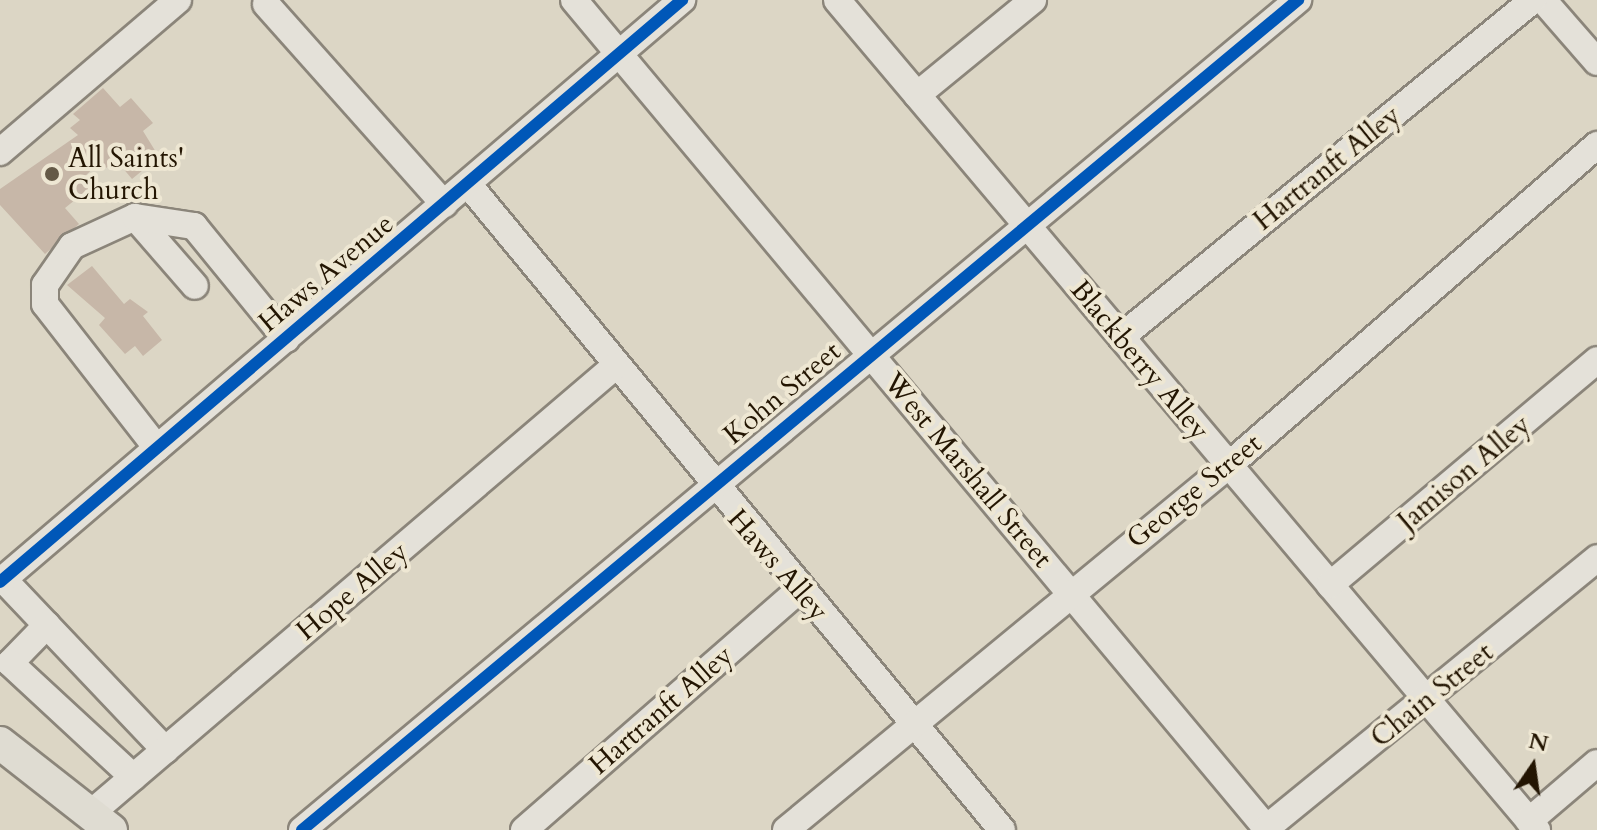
<!DOCTYPE html>
<html>
<head>
<meta charset="utf-8">
<style>
	body { margin:0 }
	#map { position:relative; width:1597px; height:830px; overflow:hidden; background:#dcd6c5; font-family:Cardo,serif }
	div>[style] { position:absolute }
	.building>* { inset:0; background:#c7b7a8 }
	.roads { filter:drop-shadow(2px 0 #8b857a) drop-shadow(-2px 0 #8b857a) drop-shadow(0 2px #8b857a) drop-shadow(0 -2px #8b857a) }
	.minor>* { height:26px; margin:-13px; padding:0 13px; transform-origin:13px; border-radius:13px; background:#e4e1d9 }
	.major>* { height:32px; margin:-16px; padding:0 16px; transform-origin:16px; border-radius:16px; background:#dfdcd2 }
	.cycleway>* { height:12px; margin:-6px; padding:0 6px; transform-origin:6px; border-radius:6px; background:#0057b8 }
	.dots>* { width:22px; height:22px; translate:-50% -50%; box-sizing:border-box; border:4px solid #eee7d3; border-radius:50% }
	span { translate:-50% -50%; white-space:nowrap; text-align:center; line-height:1.15; -webkit-text-stroke:8px #eee7d3; paint-order:stroke }
	.poi-label { font-size:28px; color:#231502 }
	.left { translate:0 -50%; text-align:left }
	.street-label { font-size:28px; color:#231502 }
	.north { position:absolute; left:1493px; top:726px; width:80px; height:80px; -webkit-text-stroke:6px #eee7d3; paint-order:stroke; rotate:13deg; font-size:22px; font-weight:700; line-height:32px; text-align:center; color:#231502 }
	.north::after { content:''; display:block; margin:auto; width:28px; height:36px; background:#231502; clip-path:polygon(50% 0,100% 100%,50% 72%,0 100%) }
</style>
</head>
<body>
<div id="map">
	<div class="building">
		<div style="clip-path:polygon(103px 88px,120px 107px,131px 98px,153px 123px,143px 131px,159px 157px,132px 179px,116px 160px,106px 168px,101px 161px,83px 178px,91px 187px,65px 208px,79px 224px,45px 254px,0 205px,0 189px,78px 135px,70px 128px,80px 120px,73px 114px)"></div>
		<div style="clip-path:polygon(92px 266px,124px 304px,130px 299px,148px 312px,143px 316px,162px 340px,143px 356px,135px 346px,125px 354px,99px 325px,105px 318px,67px 285px)"></div>
	</div>
	<div class="roads">
		<div class="minor">
			<div style="left:574px;top:0;width:1082px;rotate:50.1deg"></div>
			<div style="left:837px;top:0;width:1086px;rotate:49.86deg"></div>
			<div style="left:1543px;top:0;width:82px;rotate:48.9deg"></div>
			<div style="left:266px;top:4px;width:268px;rotate:48.3deg"></div>
			<div style="left:917px;top:95px;width:150px;rotate:-39.3deg"></div>
			<div style="left:0;top:152px;width:234px;rotate:-40.5deg"></div>
			<div style="left:468px;top:184px;width:838px;rotate:50.42deg"></div>
			<div style="left:135px;top:217px;width:91px;rotate:49deg"></div>
			<div style="left:1121px;top:337px;width:532px;rotate:-39.28deg"></div>
			<div style="left:157px;top:448px;width:182px;rotate:-127.9deg"></div>
			<div style="left:45px;top:304px;width:19px;rotate:-90deg"></div>
			<div style="left:45px;top:285px;width:47px;rotate:-55.3deg"></div>
			<div style="left:72px;top:246px;width:69px;rotate:-24.7deg"></div>
			<div style="left:135px;top:217px;width:60px;rotate:8.7deg"></div>
			<div style="left:194px;top:226px;width:146px;rotate:50.8deg"></div>
			<div style="left:3px;top:579px;width:236px;rotate:46.5deg"></div>
			<div style="left:0;top:582px;width:897px;rotate:-40.48deg"></div>
			<div style="left:1330px;top:585px;width:349px;rotate:-40.1deg"></div>
			<div style="left:47px;top:625px;width:53px;rotate:134.2deg"></div>
			<div style="left:10px;top:663px;width:168px;rotate:42.8deg"></div>
			<div style="left:90px;top:814px;width:689px;rotate:-40.47deg"></div>
			<div style="left:1529px;top:821px;width:89px;rotate:-40.5deg"></div>
			<div style="left:302px;top:830px;width:1297px;rotate:-39.81deg"></div>
			<div style="left:524px;top:830px;width:365px;rotate:-41.1deg"></div>
			<div style="left:786px;top:830px;width:574px;rotate:-39.49deg"></div>
			<div style="left:1229px;top:465px;width:488px;rotate:-41deg"></div>
			<div style="left:1264px;top:830px;width:430px;rotate:-39.2deg"></div>
		</div>
		<div class="major">
			<div style="left:0;top:743px;width:141px;rotate:38.1deg"></div>
		</div>
	</div>
	<div class="cycleway">
		<div style="left:0;top:582px;width:897px;rotate:-40.48deg"></div>
		<div style="left:302px;top:830px;width:1297px;rotate:-39.81deg"></div>
	</div>
	<div class="dots">
		<div style="left:52px;top:174px;background:#645946"></div>
	</div>
	<div class="poi-label">
		<span class="left" style="left:68px;top:174px">All Saints'<br>Church</span>
	</div>
	<div class="street-label">
		<span style="left:1327px;top:168px;rotate:-39deg">Hartranft Alley</span>
		<span style="left:326px;top:273px;rotate:-40deg">Haws Avenue</span>
		<span style="left:1140px;top:360px;rotate:50deg">Blackberry Alley</span>
		<span style="left:782px;top:393px;rotate:-40deg">Kohn Street</span>
		<span style="left:968px;top:470px;rotate:50deg">West Marshall Street</span>
		<span style="left:1464px;top:473px;rotate:-40deg">Jamison Alley</span>
		<span style="left:1194px;top:491px;rotate:-39deg">George Street</span>
		<span style="left:778px;top:565px;rotate:49deg">Haws Alley</span>
		<span style="left:352px;top:591px;rotate:-40deg">Hope Alley</span>
		<span style="left:1432px;top:695px;rotate:-39deg">Chain Street</span>
		<span style="left:661px;top:710px;rotate:-41deg">Hartranft Alley</span>
	</div>
	<div class="north">N</div>
</div>
</body>
</html>
